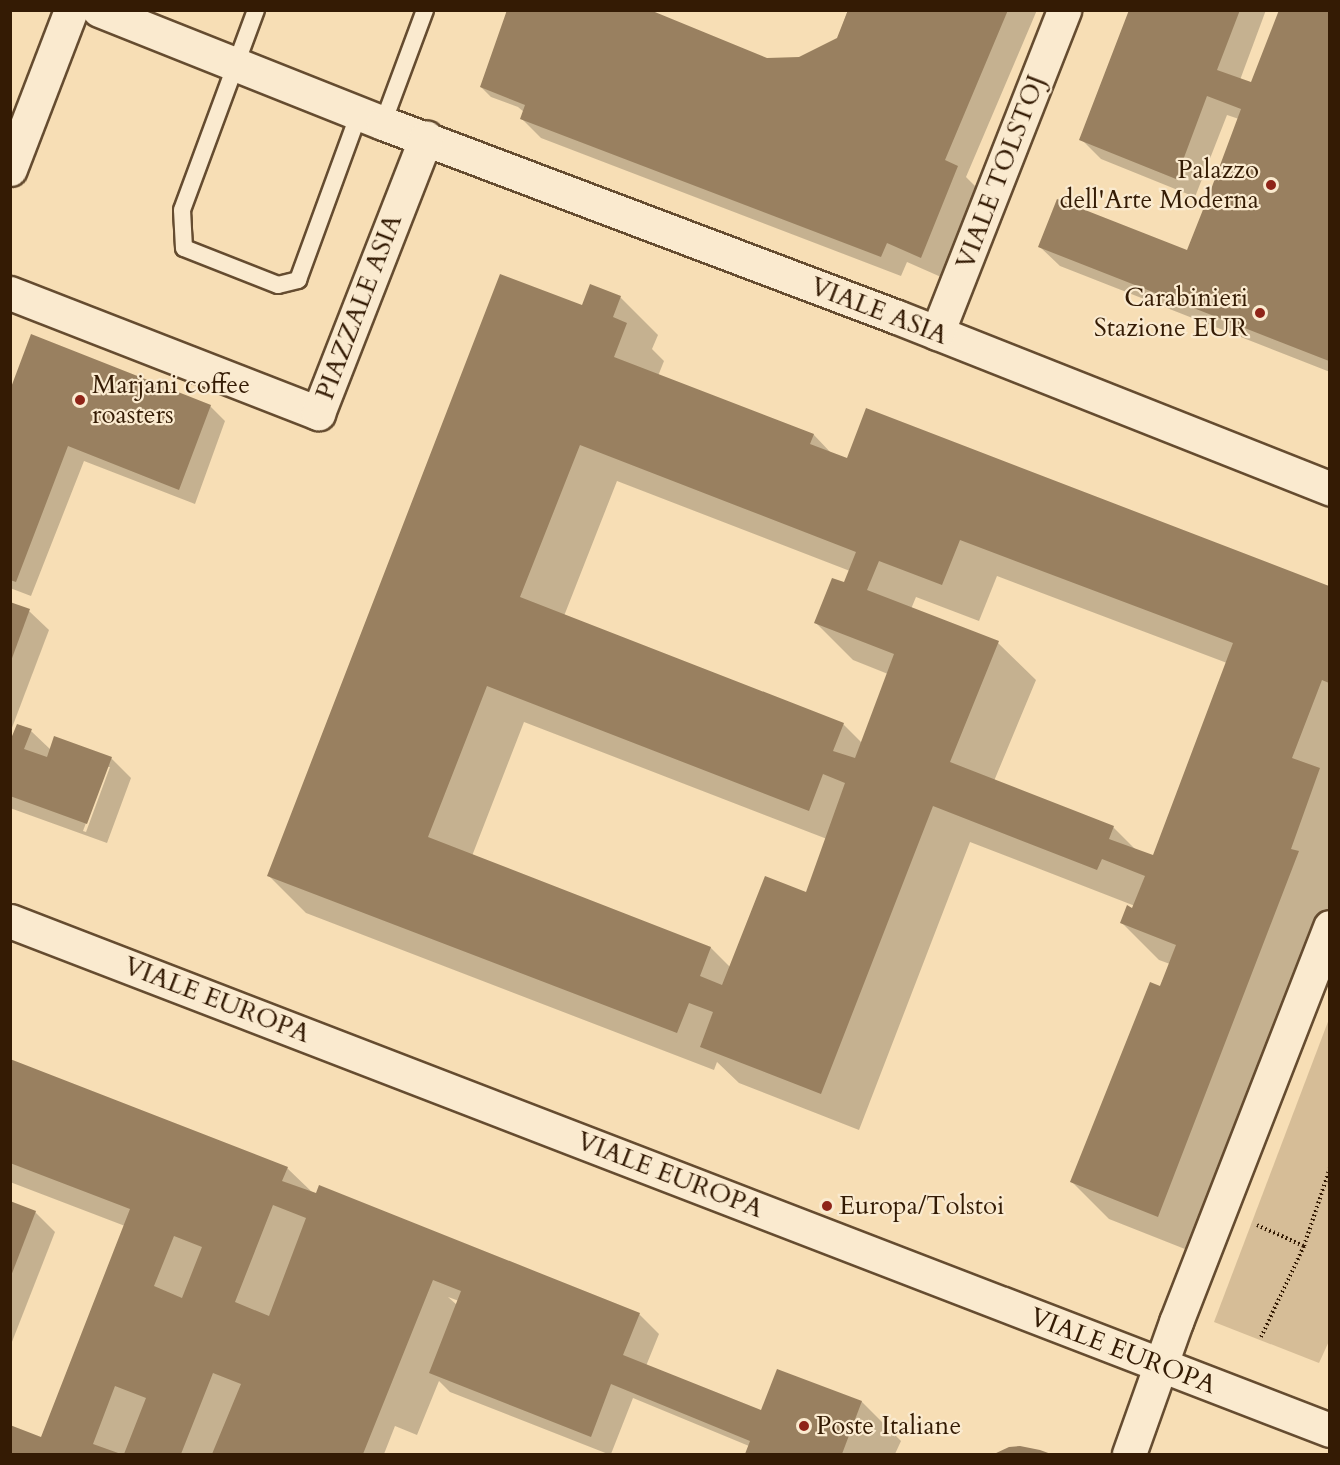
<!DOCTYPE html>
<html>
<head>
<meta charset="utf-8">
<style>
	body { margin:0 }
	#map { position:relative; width:1340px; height:1465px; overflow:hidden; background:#f7deb5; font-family:Cardo,serif }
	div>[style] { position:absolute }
	.green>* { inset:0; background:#d6bd97 }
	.shadow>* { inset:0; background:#0003 }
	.building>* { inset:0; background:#998060 }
	.path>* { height:4px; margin-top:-2px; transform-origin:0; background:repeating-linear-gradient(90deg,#341b04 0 1.5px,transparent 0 4.5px) }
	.roads { filter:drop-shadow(2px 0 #654c30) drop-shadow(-2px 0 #654c30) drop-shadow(0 2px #654c30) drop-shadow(0 -2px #654c30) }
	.service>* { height:16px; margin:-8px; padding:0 8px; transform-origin:8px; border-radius:8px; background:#faeacf }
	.minor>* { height:33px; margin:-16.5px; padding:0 16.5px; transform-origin:16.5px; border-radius:16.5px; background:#faeacf }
	.tertiary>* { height:33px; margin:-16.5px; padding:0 16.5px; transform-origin:16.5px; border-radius:16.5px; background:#faeacf }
	.dots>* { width:16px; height:16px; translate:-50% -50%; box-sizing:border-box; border:3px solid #faeacf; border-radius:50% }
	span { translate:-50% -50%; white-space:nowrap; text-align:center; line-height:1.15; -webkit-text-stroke:4.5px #faeacf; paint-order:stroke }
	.poi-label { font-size:26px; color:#341b04 }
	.right { translate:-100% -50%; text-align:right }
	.left { translate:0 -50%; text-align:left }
	.street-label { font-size:26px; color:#341b04 }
	.frame { position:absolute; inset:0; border:12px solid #341b04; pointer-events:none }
</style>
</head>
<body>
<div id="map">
	<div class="green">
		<div style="clip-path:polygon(1329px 1019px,1330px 1339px,1319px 1363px,1214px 1322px)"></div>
	</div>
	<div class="shadow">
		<div style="clip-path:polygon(848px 10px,1037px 10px,966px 177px,976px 187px,941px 277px,907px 262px,901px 276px,541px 138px,521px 118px,524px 112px,518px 107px,491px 97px,481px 87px,767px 59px,799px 58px,837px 40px)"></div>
		<div style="clip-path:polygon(1131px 10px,1266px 10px,1240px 80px,1252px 84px,1280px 10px,1330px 10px,1330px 372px,1060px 266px,1040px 247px,1188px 252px,1239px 119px,1227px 115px,1195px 197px,1101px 159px,1081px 139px)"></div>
		<div style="clip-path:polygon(evenodd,620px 297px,658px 335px,652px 349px,664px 361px,658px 376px,814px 435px,832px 454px,847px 460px,867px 410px,1330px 588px,1330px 905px,1195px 1253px,1109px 1219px,1072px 1182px,1170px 964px,1159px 960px,1121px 922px,1135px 906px,970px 842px,859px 1130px,739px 1083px,717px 1062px,714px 1070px,306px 913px,269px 876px,582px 307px,620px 297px,617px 481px,850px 571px,845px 584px,816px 623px,853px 660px,888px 674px,862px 743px,843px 724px,564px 616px,617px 481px,620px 297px,997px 576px,1227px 663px,1154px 857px,1137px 851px,1113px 827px,994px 781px,1036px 680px,998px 643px,911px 609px,916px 597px,979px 621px,997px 576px,620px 297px,524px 722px,827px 839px,807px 894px,731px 968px,711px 948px,472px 856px,524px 722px)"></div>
		<div style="clip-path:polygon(10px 392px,210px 406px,225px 421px,195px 504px,84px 461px,31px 596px,10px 588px)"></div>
		<div style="clip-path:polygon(10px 604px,29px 611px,49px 630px,10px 733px)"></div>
		<div style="clip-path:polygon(evenodd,31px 731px,51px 750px,111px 758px,131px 778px,107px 843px,10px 808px,10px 741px,31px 731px,107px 767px,110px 767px,86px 832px,83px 831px,107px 767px)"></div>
		<div style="clip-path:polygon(evenodd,10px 1061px,287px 1168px,313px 1193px,639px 1314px,659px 1334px,646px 1366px,762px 1412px,778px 1371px,862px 1402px,901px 1441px,895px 1454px,746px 1454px,749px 1446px,633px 1398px,611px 1454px,608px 1454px,450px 1392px,439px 1381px,417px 1435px,395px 1426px,384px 1454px,10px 1454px,10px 1427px,42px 1439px,125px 1226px,10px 1182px,10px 1061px,448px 1297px,459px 1301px,457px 1305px,448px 1297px)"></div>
		<div style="clip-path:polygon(10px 1203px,35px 1212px,55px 1232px,10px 1347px)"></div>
		<div style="clip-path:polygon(1020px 1448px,1044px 1454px,997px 1454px)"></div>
	</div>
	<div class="building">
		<div style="clip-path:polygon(507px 10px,650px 10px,767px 58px,799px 57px,837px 38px,848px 10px,1008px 10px,945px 160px,958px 166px,921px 258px,887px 243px,881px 257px,520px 119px,525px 105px,480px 87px)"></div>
		<div style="clip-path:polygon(1129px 10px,1240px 10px,1217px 70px,1251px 82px,1279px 10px,1329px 10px,1329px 361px,1038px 247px,1057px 199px,1187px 250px,1210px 192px,1241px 109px,1207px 96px,1176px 179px,1079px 140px)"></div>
		<div style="clip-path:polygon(evenodd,500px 274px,582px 305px,590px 284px,621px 296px,613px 317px,627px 323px,614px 357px,814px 434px,810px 444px,847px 458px,866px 408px,1329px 586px,1329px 683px,1322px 680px,1292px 758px,1320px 768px,1291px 849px,1299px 851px,1158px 1217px,1070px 1182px,1150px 982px,1160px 986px,1176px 945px,1120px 923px,1127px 905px,1132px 908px,1145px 876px,1102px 859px,1097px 870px,933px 806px,821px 1094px,700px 1047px,713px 1012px,689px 1003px,677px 1033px,267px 876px,500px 274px,580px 445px,856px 552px,844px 582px,832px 578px,814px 623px,894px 654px,855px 758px,833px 751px,844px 723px,520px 597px,580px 445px,500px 274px,960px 540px,1233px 643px,1153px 855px,1109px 839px,1114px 826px,950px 762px,999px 641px,867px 590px,879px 561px,942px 585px,960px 540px,500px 274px,487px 686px,809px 811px,823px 774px,845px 783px,806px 892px,765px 876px,722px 985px,700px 976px,711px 947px,428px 837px,487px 686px)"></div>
		<div style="clip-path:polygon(31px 334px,211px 405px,179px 490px,68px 446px,16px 582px,10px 580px,10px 390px)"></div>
		<div style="clip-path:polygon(10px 602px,30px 609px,11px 661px,10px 661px)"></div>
		<div style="clip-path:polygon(17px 724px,32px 729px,24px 749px,47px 757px,54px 736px,112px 757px,87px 824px,10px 796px,10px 741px)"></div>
		<div style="clip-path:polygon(evenodd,10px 1059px,288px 1167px,282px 1181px,316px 1193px,319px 1185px,640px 1313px,623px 1355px,761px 1410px,777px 1369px,862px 1401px,842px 1454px,745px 1454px,750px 1441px,611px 1384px,591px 1437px,429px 1373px,461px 1291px,433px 1280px,363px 1454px,212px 1454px,241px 1384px,213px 1373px,181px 1454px,124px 1454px,146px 1398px,115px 1386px,93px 1444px,121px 1454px,10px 1454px,10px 1425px,41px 1437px,130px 1209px,10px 1163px,10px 1059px,273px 1205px,306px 1218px,269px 1316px,235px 1302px,273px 1205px,10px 1059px,174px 1236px,202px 1247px,182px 1298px,154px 1286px,174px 1236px)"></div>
		<div style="clip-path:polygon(10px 1201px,36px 1211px,11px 1276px,10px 1276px)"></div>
		<div style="clip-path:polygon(1020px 1446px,1040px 1450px,1051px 1454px,994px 1454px,1009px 1447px)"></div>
	</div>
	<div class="path">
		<div style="left:1257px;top:1225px;width:51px;rotate:24.1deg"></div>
		<div style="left:1261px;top:1337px;width:101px;rotate:-64.7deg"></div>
		<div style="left:1304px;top:1246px;width:82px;rotate:-71.6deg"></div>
	</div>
	<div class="roads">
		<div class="service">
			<div style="left:256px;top:10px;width:213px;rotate:110.3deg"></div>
			<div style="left:182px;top:210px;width:38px;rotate:87deg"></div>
			<div style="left:184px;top:248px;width:101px;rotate:21.5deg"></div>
			<div style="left:278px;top:285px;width:21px;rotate:-14deg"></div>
			<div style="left:298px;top:280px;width:180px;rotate:-69.9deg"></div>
			<div style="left:383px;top:123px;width:121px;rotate:-69.6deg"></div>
		</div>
		<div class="minor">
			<div style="left:99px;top:10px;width:306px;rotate:21.7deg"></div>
			<div style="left:383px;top:123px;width:549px;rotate:20.68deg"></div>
			<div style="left:897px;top:317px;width:466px;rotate:21.6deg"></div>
			<div style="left:10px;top:293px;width:331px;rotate:21.3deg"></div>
			<div style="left:318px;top:413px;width:296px;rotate:-68.6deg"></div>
			<div style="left:937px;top:333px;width:347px;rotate:-68.5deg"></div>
			<div style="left:1129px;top:1454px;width:140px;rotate:-70.4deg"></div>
			<div style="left:1176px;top:1322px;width:424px;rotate:-68.7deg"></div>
		</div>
		<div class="tertiary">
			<div style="left:10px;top:169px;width:170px;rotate:-69deg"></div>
			<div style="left:10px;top:921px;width:1415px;rotate:21.09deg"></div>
		</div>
	</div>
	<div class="dots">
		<div style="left:1271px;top:185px;background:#8f2418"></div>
		<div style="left:1260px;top:313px;background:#8f2418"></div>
		<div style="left:80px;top:400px;background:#8f2418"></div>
		<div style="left:827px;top:1206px;background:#8f2418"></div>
		<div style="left:804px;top:1426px;background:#8f2418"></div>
	</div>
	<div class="poi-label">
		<span class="right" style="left:1259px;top:185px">Palazzo<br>dell'Arte Moderna</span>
		<span class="right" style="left:1248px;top:313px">Carabinieri<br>Stazione EUR</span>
		<span class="left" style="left:92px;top:400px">Marjani coffee<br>roasters</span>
		<span class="left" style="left:839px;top:1206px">Europa/Tolstoi</span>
		<span class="left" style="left:816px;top:1426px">Poste Italiane</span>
	</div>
	<div class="street-label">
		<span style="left:1001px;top:172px;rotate:-69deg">VIALE TOLSTOJ</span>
		<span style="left:359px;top:307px;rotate:-69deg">PIAZZALE ASIA</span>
		<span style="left:879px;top:311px;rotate:21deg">VIALE ASIA</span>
		<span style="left:217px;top:1000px;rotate:21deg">VIALE EUROPA</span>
		<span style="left:670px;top:1175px;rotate:21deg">VIALE EUROPA</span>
		<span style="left:1123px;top:1351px;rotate:21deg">VIALE EUROPA</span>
	</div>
	<div class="frame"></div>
</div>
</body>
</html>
